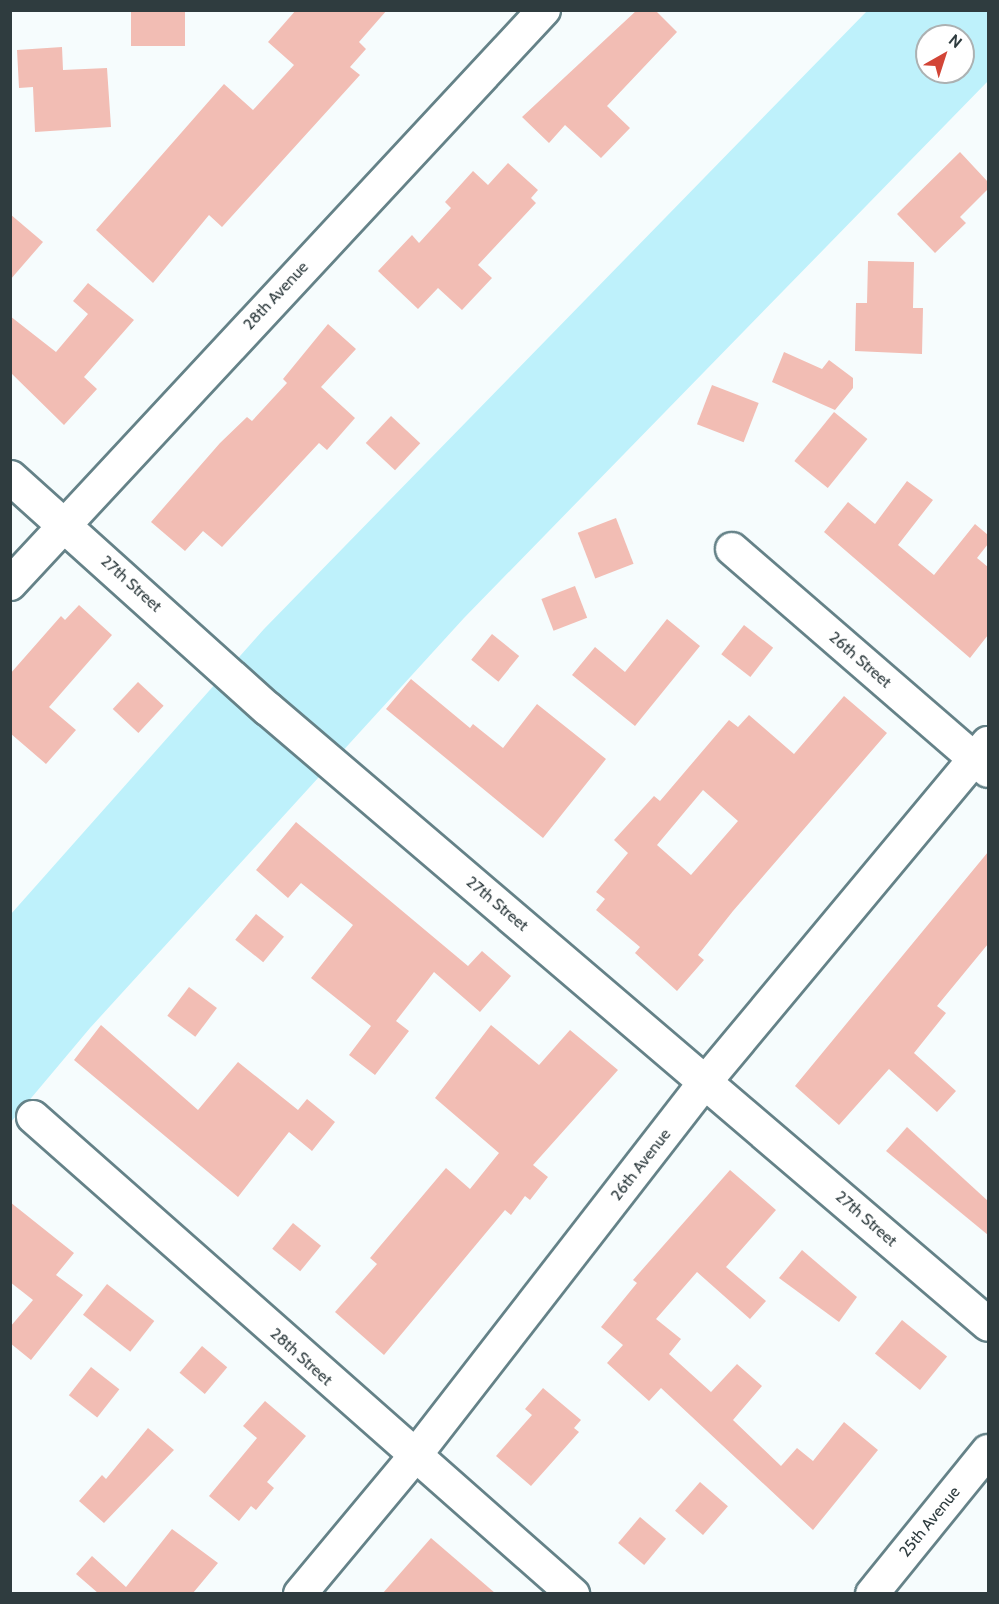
<!DOCTYPE html>
<html>
<head>
<meta charset="utf-8">
<style>
	body { margin:0 }
	#map { position:relative; width:999px; height:1604px; overflow:hidden; background:#f6fcfd; font-family:Cabin,sans-serif }
	div>[style] { position:absolute }
	.green>* { inset:0; background:#bef1fb }
	.building>* { inset:0; background:#f2bdb4; transform-origin:0 0 }
	.roads { filter:drop-shadow(2px 0 #658288) drop-shadow(-2px 0 #658288) drop-shadow(0 2px #658288) drop-shadow(0 -2px #658288) }
	.street>* { height:32px; margin:-16px; padding:0 16px; transform-origin:16px; border-radius:16px; background:#fff }
	.secondary>* { height:33px; margin:-16.5px; padding:0 16.5px; transform-origin:16.5px; border-radius:16.5px; background:#fff }
	span { translate:-50% -50%; white-space:nowrap; text-align:center; line-height:1.15; -webkit-text-stroke:5px #fff; paint-order:stroke }
	.street-label { font-size:16px; color:#2f3c3f }
	.frame { position:absolute; inset:0; border:12px solid #2f3c3f; pointer-events:none }
	.north { position:absolute; left:915px; top:24px; width:60px; height:60px; box-sizing:border-box; background:#fff; border:2px solid #acb1b2; border-radius:50%; rotate:39deg; font-size:16px; font-weight:700; line-height:24px; text-align:center; color:#2f3c3f }
	.north::after { content:''; display:block; margin:auto; width:21px; height:27px; background:#d24537; clip-path:polygon(50% 0,100% 100%,50% 72%,0 100%) }
</style>
</head>
<body>
<div id="map">
	<div class="green">
		<div style="clip-path:polygon(evenodd,867px 11px,988px 11px,988px 81px,464px 618px,90px 1028px,11px 1122px,11px 914px,264px 629px,867px 11px,927px 36px,963px 36px,963px 72px,927px 72px,927px 36px)"></div>
	</div>
	<div class="building">
		<div style="left:131px;top:10px;width:54px;height:36px"></div>
		<div style="clip-path:polygon(296px 10px,387px 10px,359px 42px,366px 49px,350px 67px,360px 75px,222px 227px,209px 215px,153px 283px,96px 230px,224px 84px,253px 110px,294px 65px,268px 42px)"></div>
		<div style="clip-path:polygon(637px 10px,655px 10px,677px 32px,607px 106px,630px 128px,601px 158px,565px 125px,549px 143px,522px 117px)"></div>
		<div style="clip-path:polygon(62px 47px,63px 70px,107px 68px,111px 127px,35px 132px,33px 87px,19px 88px,17px 50px)"></div>
		<div style="clip-path:polygon(960px 152px,988px 182px,988px 189px,960px 217px,966px 223px,935px 253px,897px 214px)"></div>
		<div style="clip-path:polygon(508px 163px,538px 190px,531px 198px,536px 203px,478px 265px,492px 278px,462px 310px,438px 288px,418px 309px,378px 271px,412px 235px,419px 243px,451px 208px,445px 202px,473px 171px,488px 185px)"></div>
		<div style="clip-path:polygon(10px 214px,43px 242px,10px 280px)"></div>
		<div style="clip-path:polygon(868px 261px,914px 262px,913px 308px,923px 308px,922px 354px,855px 351px,856px 303px,867px 303px)"></div>
		<div style="clip-path:polygon(88px 283px,134px 320px,84px 377px,97px 389px,64px 425px,10px 372px,10px 316px,56px 352px,88px 314px,73px 301px)"></div>
		<div style="clip-path:polygon(328px 324px,356px 349px,321px 387px,355px 418px,327px 450px,319px 443px,222px 547px,203px 531px,185px 551px,151px 522px,220px 443px,247px 417px,252px 421px,287px 383px,283px 379px)"></div>
		<div style="clip-path:polygon(784px 352px,822px 369px,829px 360px,853px 378px,853px 388px,835px 410px,772px 382px)"></div>
		<div style="left:712px;top:385px;width:50px;height:42px;rotate:21deg"></div>
		<div style="left:834px;top:412px;width:43px;height:63px;rotate:39deg"></div>
		<div style="left:391px;top:416px;width:40px;height:37px;rotate:43deg"></div>
		<div style="clip-path:polygon(907px 481px,933px 500px,898px 545px,934px 575px,975px 524px,988px 535px,988px 544px,977px 558px,988px 567px,988px 635px,970px 658px,824px 532px,848px 502px,875px 524px)"></div>
		<div style="left:616px;top:518px;width:49px;height:41px;rotate:69deg"></div>
		<div style="left:575px;top:586px;width:34px;height:36px;rotate:69deg"></div>
		<div style="clip-path:polygon(79px 605px,112px 635px,49px 707px,76px 730px,46px 764px,10px 733px,10px 674px,61px 616px,65px 620px)"></div>
		<div style="clip-path:polygon(667px 619px,700px 646px,635px 726px,572px 675px,595px 647px,625px 672px)"></div>
		<div style="left:744px;top:625px;width:37px;height:37px;rotate:38deg"></div>
		<div style="left:492px;top:634px;width:35px;height:33px;rotate:39deg"></div>
		<div style="clip-path:polygon(411px 679px,470px 728px,473px 724px,503px 748px,537px 704px,606px 759px,543px 838px,386px 709px)"></div>
		<div style="left:138px;top:682px;width:35px;height:37px;rotate:43deg"></div>
		<div style="clip-path:polygon(evenodd,844px 696px,887px 733px,733px 911px,698px 955px,704px 960px,677px 991px,635px 953px,640px 947px,596px 910px,605px 899px,596px 892px,628px 853px,614px 840px,654px 796px,660px 801px,729px 720px,738px 727px,749px 715px,794px 754px,844px 696px,703px 790px,738px 821px,691px 875px,657px 845px,703px 790px)"></div>
		<div style="clip-path:polygon(296px 822px,468px 966px,482px 951px,511px 976px,480px 1012px,434px 972px,396px 1021px,409px 1031px,375px 1075px,349px 1055px,371px 1026px,311px 978px,353px 925px,301px 883px,288px 898px,256px 870px)"></div>
		<div style="clip-path:polygon(988px 852px,988px 944px,937px 1006px,946px 1013px,914px 1053px,956px 1091px,937px 1112px,889px 1069px,839px 1125px,795px 1086px)"></div>
		<div style="left:256px;top:914px;width:36px;height:33px;rotate:39deg"></div>
		<div style="left:189px;top:987px;width:35px;height:36px;rotate:37deg"></div>
		<div style="clip-path:polygon(101px 1025px,198px 1110px,238px 1062px,298px 1110px,307px 1099px,335px 1122px,312px 1151px,289px 1132px,238px 1197px,74px 1060px)"></div>
		<div style="clip-path:polygon(491px 1025px,539px 1065px,570px 1030px,618px 1070px,533px 1165px,548px 1177px,530px 1200px,525px 1196px,511px 1215px,505px 1210px,384px 1355px,335px 1312px,377px 1264px,370px 1258px,446px 1168px,470px 1189px,499px 1153px,435px 1098px)"></div>
		<div style="clip-path:polygon(907px 1127px,988px 1201px,988px 1235px,886px 1151px)"></div>
		<div style="clip-path:polygon(730px 1170px,776px 1210px,726px 1267px,766px 1301px,750px 1319px,697px 1272px,656px 1319px,681px 1339px,669px 1354px,711px 1392px,737px 1364px,762px 1386px,733px 1420px,781px 1466px,797px 1448px,813px 1461px,844px 1422px,878px 1450px,813px 1530px,661px 1388px,649px 1401px,607px 1363px,623px 1345px,601px 1327px,637px 1283px,633px 1280px)"></div>
		<div style="clip-path:polygon(10px 1202px,74px 1253px,56px 1275px,83px 1295px,31px 1360px,10px 1343px,10px 1327px,33px 1300px,10px 1282px)"></div>
		<div style="left:293px;top:1223px;width:36px;height:33px;rotate:39deg"></div>
		<div style="clip-path:polygon(802px 1250px,857px 1297px,839px 1322px,779px 1278px)"></div>
		<div style="left:107px;top:1284px;width:60px;height:39px;rotate:38deg"></div>
		<div style="left:902px;top:1320px;width:58px;height:43px;rotate:39deg"></div>
		<div style="left:202px;top:1346px;width:33px;height:35px;rotate:40deg"></div>
		<div style="left:91px;top:1367px;width:36px;height:36px;rotate:38deg"></div>
		<div style="clip-path:polygon(543px 1388px,581px 1420px,574px 1428px,579px 1432px,531px 1486px,496px 1456px,532px 1415px,525px 1409px)"></div>
		<div style="clip-path:polygon(265px 1401px,306px 1436px,267px 1482px,274px 1488px,256px 1510px,251px 1506px,239px 1521px,209px 1496px,257px 1438px,243px 1426px)"></div>
		<div style="clip-path:polygon(148px 1428px,174px 1450px,104px 1523px,79px 1501px,102px 1475px,106px 1479px)"></div>
		<div style="left:700px;top:1482px;width:37px;height:38px;rotate:41deg"></div>
		<div style="left:640px;top:1517px;width:34px;height:34px;rotate:40deg"></div>
		<div style="clip-path:polygon(172px 1529px,218px 1563px,193px 1593px,98px 1593px,76px 1574px,92px 1556px,126px 1587px)"></div>
		<div style="clip-path:polygon(431px 1538px,495px 1593px,383px 1593px)"></div>
	</div>
	<div class="roads">
		<div class="street">
			<div style="left:732px;top:549px;width:339px;rotate:40.9deg"></div>
			<div style="left:10px;top:584px;width:784px;rotate:-47.07deg"></div>
			<div style="left:33px;top:1117px;width:721px;rotate:41.46deg"></div>
			<div style="left:300px;top:1594px;width:178px;rotate:-50.2deg"></div>
			<div style="left:414px;top:1457px;width:476px;rotate:-52.2deg"></div>
			<div style="left:706px;top:1081px;width:440px;rotate:-50.2deg"></div>
			<div style="left:872px;top:1594px;width:184px;rotate:-51deg"></div>
		</div>
		<div class="secondary">
			<div style="left:10px;top:477px;width:346px;rotate:42deg"></div>
			<div style="left:267px;top:708px;width:948px;rotate:40.51deg"></div>
		</div>
	</div>
	<div class="street-label">
		<span style="left:276px;top:296px;rotate:-47deg">28th Avenue</span>
		<span style="left:131px;top:584px;rotate:42deg">27th Street</span>
		<span style="left:860px;top:660px;rotate:41deg">26th Street</span>
		<span style="left:497px;top:904px;rotate:40deg">27th Street</span>
		<span style="left:641px;top:1165px;rotate:-52deg">26th Avenue</span>
		<span style="left:866px;top:1219px;rotate:41deg">27th Street</span>
		<span style="left:301px;top:1357px;rotate:42deg">28th Street</span>
		<span style="left:930px;top:1522px;rotate:-51deg">25th Avenue</span>
	</div>
	<div class="frame"></div>
	<div class="north">N</div>
</div>
</body>
</html>
